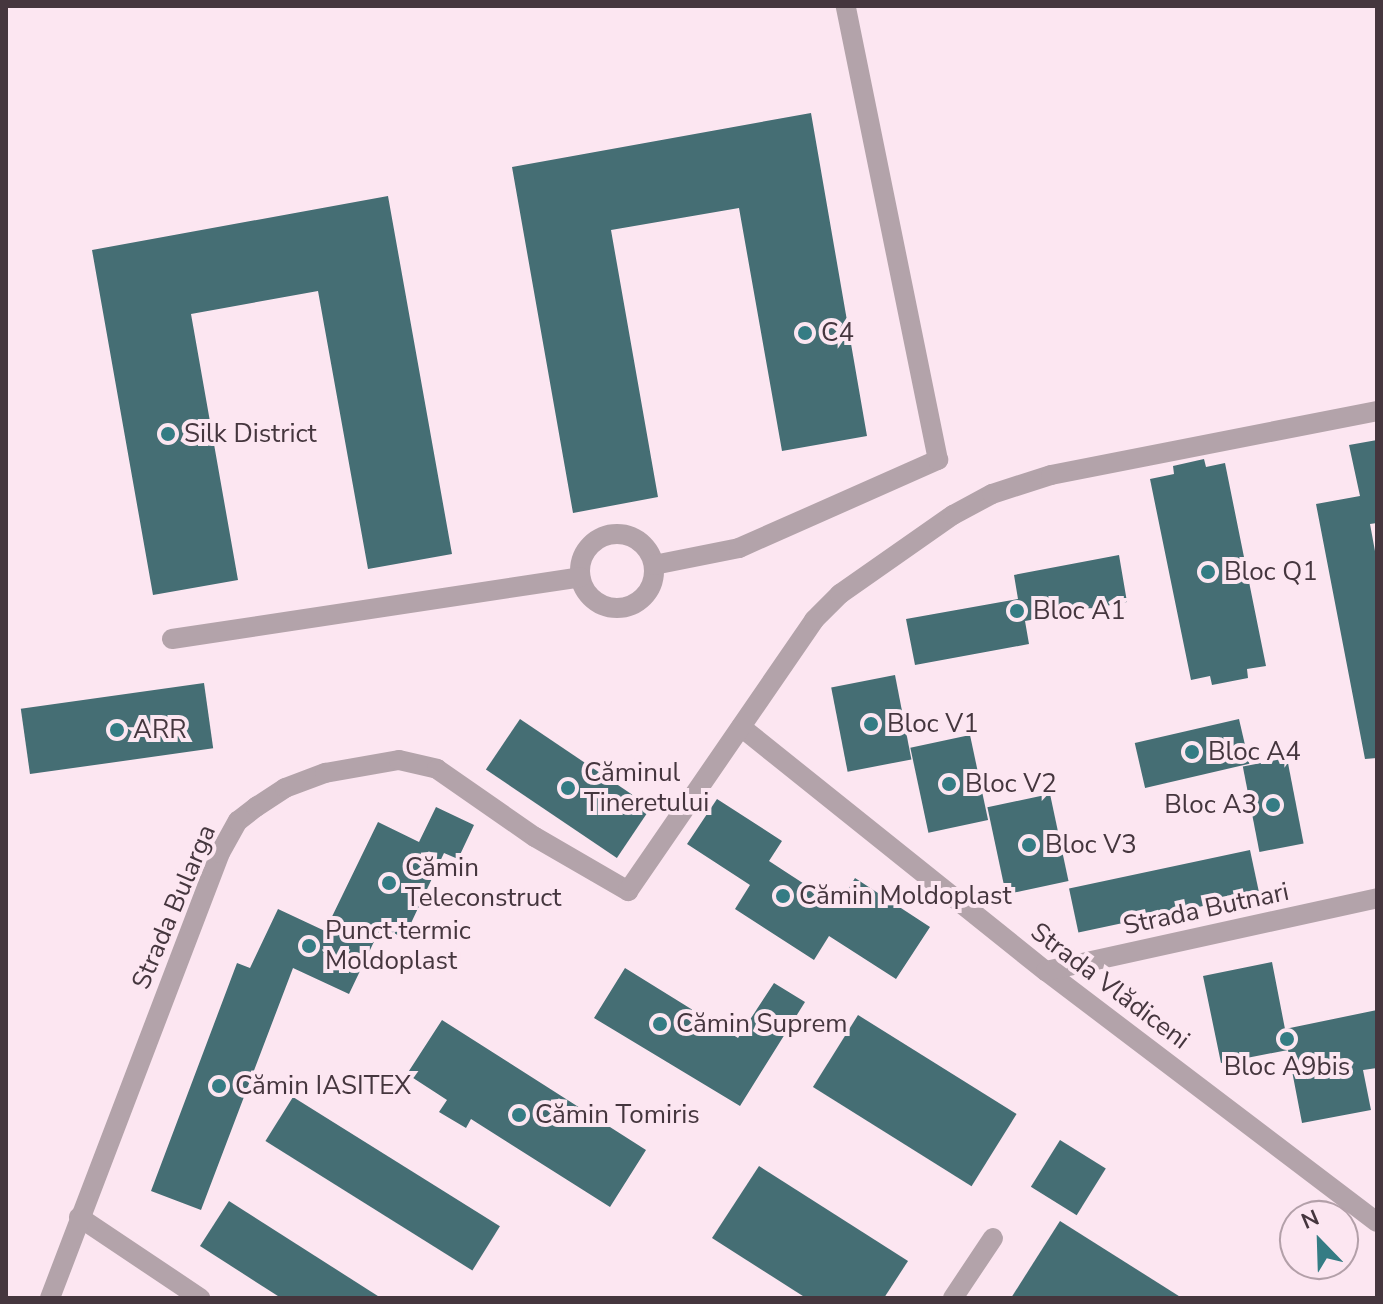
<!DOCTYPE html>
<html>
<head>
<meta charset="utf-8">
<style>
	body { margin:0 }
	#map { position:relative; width:1383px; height:1304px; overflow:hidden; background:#fce6f1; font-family:"Nunito Sans",sans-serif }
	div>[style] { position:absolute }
	.building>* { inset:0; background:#456e74; transform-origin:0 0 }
	.street>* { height:20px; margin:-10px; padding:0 10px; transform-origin:10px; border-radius:10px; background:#b3a3aa }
	.street>.ring { margin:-10px; padding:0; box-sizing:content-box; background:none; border:20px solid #b3a3aa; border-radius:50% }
	.dots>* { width:22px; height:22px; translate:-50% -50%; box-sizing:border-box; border:4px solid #fce6f1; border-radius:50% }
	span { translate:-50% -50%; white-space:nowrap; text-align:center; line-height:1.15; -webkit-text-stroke:8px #fce6f1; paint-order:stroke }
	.poi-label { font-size:26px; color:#45363e }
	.left { translate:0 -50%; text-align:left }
	.right { translate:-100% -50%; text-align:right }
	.street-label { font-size:26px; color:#45363e }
	.frame { position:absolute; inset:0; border:8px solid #45363e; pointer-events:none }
	.north { position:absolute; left:1279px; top:1200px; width:80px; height:80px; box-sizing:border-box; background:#fce6f1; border:2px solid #b3a0a9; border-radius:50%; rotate:337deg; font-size:22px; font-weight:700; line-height:32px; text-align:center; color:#45363e }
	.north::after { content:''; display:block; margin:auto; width:28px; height:36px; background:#347c84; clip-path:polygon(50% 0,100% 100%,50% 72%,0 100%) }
</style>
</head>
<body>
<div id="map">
	<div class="building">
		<div style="clip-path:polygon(811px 113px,867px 436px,782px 451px,739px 208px,611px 230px,658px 497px,573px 513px,512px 167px)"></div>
		<div style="clip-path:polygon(388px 196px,452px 554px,368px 569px,318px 291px,191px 314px,238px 580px,153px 595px,92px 250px)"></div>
		<div style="clip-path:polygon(1377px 440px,1377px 523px,1370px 524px,1377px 562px,1377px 758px,1365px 759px,1316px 504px,1360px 496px,1349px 445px)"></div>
		<div style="clip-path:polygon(1204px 459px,1206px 467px,1225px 463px,1266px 666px,1247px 669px,1248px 678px,1212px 685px,1210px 676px,1191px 680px,1150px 479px,1174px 474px,1173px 466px)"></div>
		<div style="clip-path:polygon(1119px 555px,1127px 602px,1025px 621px,1029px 644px,915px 665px,906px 619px,1018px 599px,1014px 575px)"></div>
		<div style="left:895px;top:675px;width:86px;height:65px;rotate:79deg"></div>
		<div style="left:204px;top:683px;width:66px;height:185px;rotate:82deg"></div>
		<div style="left:520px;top:719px;width:158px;height:61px;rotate:34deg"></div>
		<div style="left:1239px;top:719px;width:46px;height:107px;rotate:77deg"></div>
		<div style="left:970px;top:735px;width:87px;height:61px;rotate:78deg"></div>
		<div style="left:1287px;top:758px;width:87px;height:45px;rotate:79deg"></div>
		<div style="left:1050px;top:794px;width:89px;height:64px;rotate:78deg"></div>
		<div style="clip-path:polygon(717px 799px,782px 841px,769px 861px,838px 906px,855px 878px,930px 927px,896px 979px,829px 936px,814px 960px,735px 909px,750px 885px,687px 844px)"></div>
		<div style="clip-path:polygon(436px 807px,474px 825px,458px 859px,444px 853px,404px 938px,381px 927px,349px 994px,293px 968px,201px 1210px,151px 1191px,237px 963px,250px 968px,278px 909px,325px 931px,378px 822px,419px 842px)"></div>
		<div style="left:1250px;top:850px;width:45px;height:185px;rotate:78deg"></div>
		<div style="clip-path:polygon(1272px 962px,1285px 1029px,1377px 1010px,1377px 1068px,1363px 1070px,1371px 1110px,1302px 1123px,1288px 1050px,1221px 1063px,1203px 976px)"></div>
		<div style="clip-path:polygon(625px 968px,738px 1038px,774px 983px,805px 1002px,740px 1106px,594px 1018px)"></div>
		<div style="left:858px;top:1015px;width:187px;height:85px;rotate:32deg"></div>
		<div style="clip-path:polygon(442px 1020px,646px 1150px,610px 1207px,471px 1119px,466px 1128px,439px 1112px,447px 1100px,407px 1074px)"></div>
		<div style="left:293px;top:1097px;width:244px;height:52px;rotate:32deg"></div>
		<div style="left:1060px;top:1140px;width:54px;height:55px;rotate:32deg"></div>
		<div style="clip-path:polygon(759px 1166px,908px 1261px,884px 1298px,806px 1298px,712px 1238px)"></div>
		<div style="clip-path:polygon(229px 1201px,381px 1298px,281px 1298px,200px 1246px)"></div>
		<div style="clip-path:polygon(1060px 1221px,1182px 1298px,1011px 1298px)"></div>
	</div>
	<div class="street">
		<div class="ring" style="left:580px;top:534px;width:54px;height:54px"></div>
		<div style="left:654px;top:565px;width:87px;rotate:-11.3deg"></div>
		<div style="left:739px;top:548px;width:218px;rotate:-23.9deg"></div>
		<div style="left:938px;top:460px;width:463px;rotate:-101.5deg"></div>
		<div style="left:172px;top:639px;width:413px;rotate:-8.6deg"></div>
		<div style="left:741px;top:727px;width:391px;rotate:38.7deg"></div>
		<div style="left:1046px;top:971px;width:415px;rotate:37.2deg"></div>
		<div style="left:1046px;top:971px;width:339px;rotate:-12.4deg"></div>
		<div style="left:79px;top:1217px;width:146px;rotate:33.8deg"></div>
		<div style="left:50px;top:1298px;width:476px;rotate:-69.1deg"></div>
		<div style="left:220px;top:853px;width:37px;rotate:-61deg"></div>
		<div style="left:238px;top:821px;width:23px;rotate:-38deg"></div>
		<div style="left:256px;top:807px;width:35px;rotate:-33deg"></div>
		<div style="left:285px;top:788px;width:43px;rotate:-20.6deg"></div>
		<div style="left:325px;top:773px;width:75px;rotate:-10deg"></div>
		<div style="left:399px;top:760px;width:39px;rotate:13deg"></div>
		<div style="left:437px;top:769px;width:119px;rotate:34.8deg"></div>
		<div style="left:535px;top:837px;width:108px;rotate:30.1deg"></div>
		<div style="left:628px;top:891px;width:329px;rotate:-55.5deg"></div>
		<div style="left:814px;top:620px;width:37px;rotate:-45deg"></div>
		<div style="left:840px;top:594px;width:138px;rotate:-35deg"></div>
		<div style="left:953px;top:515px;width:44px;rotate:-28.3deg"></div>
		<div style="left:992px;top:494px;width:62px;rotate:-17.9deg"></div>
		<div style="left:1051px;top:475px;width:332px;rotate:-11.1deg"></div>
		<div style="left:953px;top:1298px;width:72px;rotate:-56.3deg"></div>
	</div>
	<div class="dots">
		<div style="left:805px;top:333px;background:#347c84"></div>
		<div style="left:168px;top:434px;background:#347c84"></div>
		<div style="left:1208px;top:572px;background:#347c84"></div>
		<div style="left:1017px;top:611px;background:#347c84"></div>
		<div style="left:871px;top:724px;background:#347c84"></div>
		<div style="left:117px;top:730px;background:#347c84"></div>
		<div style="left:1192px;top:752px;background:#347c84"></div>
		<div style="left:949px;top:784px;background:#347c84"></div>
		<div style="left:568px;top:788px;background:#347c84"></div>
		<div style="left:1273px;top:805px;background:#347c84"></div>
		<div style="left:1029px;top:845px;background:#347c84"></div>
		<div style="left:389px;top:883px;background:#347c84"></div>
		<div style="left:783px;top:896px;background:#347c84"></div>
		<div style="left:309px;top:946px;background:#347c84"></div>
		<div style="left:660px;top:1024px;background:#347c84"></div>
		<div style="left:1287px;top:1039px;background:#347c84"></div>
		<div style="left:219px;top:1086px;background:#347c84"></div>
		<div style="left:519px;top:1115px;background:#347c84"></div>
	</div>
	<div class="poi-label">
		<span class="left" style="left:821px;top:333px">C4</span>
		<span class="left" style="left:184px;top:434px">Silk District</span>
		<span class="left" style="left:1224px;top:572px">Bloc Q1</span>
		<span class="left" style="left:1033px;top:611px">Bloc A1</span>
		<span class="left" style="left:887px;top:724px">Bloc V1</span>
		<span class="left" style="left:133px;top:730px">ARR</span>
		<span class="left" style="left:1208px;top:752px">Bloc A4</span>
		<span class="left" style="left:584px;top:788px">Căminul<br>Tineretului</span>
		<span class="left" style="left:965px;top:784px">Bloc V2</span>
		<span class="right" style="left:1257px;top:805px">Bloc A3</span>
		<span class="left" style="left:1045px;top:845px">Bloc V3</span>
		<span class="left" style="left:405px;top:883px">Cămin<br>Teleconstruct</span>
		<span class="left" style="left:799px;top:896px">Cămin Moldoplast</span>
		<span class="left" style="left:325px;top:946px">Punct termic<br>Moldoplast</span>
		<span class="left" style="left:676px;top:1024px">Cămin Suprem</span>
		<span style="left:1287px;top:1067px">Bloc A9bis</span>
		<span class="left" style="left:235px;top:1086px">Cămin IASITEX</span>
		<span class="left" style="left:535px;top:1115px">Cămin Tomiris</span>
	</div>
	<div class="street-label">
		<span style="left:174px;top:907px;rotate:-67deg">Strada Bularga</span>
		<span style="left:1206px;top:909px;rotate:-12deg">Strada Butnari</span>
		<span style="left:1110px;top:986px;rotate:37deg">Strada Vlădiceni</span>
	</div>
	<div class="frame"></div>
	<div class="north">N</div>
</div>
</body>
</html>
